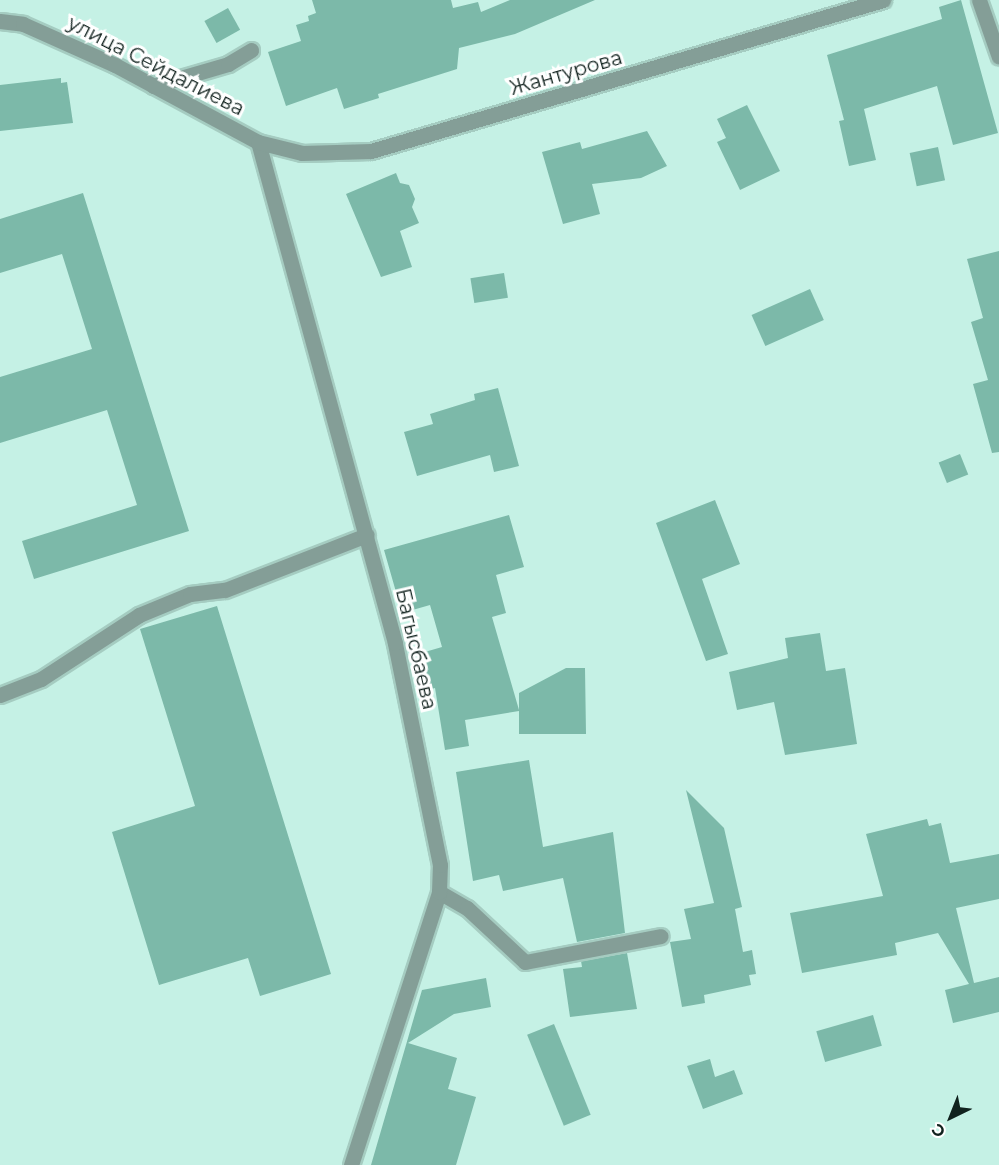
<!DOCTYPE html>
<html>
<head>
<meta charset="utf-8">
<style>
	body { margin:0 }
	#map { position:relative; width:999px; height:1165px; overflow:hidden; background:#c5f1e5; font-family:Montserrat,sans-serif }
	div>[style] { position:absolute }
	.building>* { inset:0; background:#7cb9a9; transform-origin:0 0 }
	.roads { filter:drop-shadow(2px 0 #a5ccc1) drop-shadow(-2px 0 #a5ccc1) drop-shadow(0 2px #a5ccc1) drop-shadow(0 -2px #a5ccc1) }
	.service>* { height:15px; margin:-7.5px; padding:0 7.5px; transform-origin:7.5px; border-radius:7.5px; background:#849e97 }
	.minor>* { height:15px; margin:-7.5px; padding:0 7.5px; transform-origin:7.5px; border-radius:7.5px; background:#849e97 }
	.tertiary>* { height:15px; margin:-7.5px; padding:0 7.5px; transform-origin:7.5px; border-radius:7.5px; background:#849e97 }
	span { translate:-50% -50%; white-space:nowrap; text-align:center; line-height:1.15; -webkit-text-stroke:6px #fff; paint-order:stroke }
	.street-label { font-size:20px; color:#11221e }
	.north { position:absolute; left:921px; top:1087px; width:60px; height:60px; -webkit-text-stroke:4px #fff; paint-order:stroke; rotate:223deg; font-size:16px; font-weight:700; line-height:24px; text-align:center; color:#11221e }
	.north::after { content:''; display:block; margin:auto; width:21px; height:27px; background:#11221e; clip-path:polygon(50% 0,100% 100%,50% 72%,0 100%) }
</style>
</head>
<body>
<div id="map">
	<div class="building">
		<div style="clip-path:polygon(312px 0,451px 0,453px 8px,478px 2px,481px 12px,510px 0,595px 0,515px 34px,459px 48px,457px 69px,378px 94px,379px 98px,344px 109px,337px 88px,286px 106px,268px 52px,301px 41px,296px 25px,309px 21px,308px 16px,316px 13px)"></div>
		<div style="clip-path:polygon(961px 0,998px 133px,953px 145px,937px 86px,864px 109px,876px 160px,849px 166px,839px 121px,844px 120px,827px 55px,942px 19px,939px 7px)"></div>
		<div style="left:228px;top:8px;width:25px;height:27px;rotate:61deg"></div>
		<div style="clip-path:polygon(61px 78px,61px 83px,67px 82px,73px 123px,0 131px,0 85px)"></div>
		<div style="clip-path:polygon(747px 105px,780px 171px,740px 190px,717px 142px,726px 138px,717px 119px)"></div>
		<div style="clip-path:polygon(647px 131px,667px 166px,641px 178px,592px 184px,600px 214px,563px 224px,542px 152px,580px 142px,582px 149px)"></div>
		<div style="left:938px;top:147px;width:34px;height:29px;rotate:78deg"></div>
		<div style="clip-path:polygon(396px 173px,400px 183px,409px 185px,415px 199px,412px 207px,419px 223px,400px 231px,412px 267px,381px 277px,346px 194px)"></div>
		<div style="clip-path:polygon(83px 193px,189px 531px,34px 579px,22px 541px,137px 505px,107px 410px,0 443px,0 377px,92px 349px,62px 254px,0 273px,0 219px)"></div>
		<div style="clip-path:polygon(999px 251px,999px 452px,992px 453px,973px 384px,988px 380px,971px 322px,983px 318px,967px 259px)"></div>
		<div style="left:504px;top:273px;width:25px;height:34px;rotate:81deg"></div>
		<div style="left:810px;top:289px;width:34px;height:64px;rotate:66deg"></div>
		<div style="clip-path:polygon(498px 388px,519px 466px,494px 472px,490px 455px,417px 476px,404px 432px,433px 424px,430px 414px,475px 400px,474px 394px)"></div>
		<div style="left:960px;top:454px;width:22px;height:23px;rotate:68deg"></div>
		<div style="clip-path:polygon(715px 500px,740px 564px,702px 579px,728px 654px,706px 661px,656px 523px)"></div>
		<div style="clip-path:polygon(509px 515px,524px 567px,496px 575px,506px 613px,492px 617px,519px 710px,519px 693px,566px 668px,585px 668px,586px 734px,519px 734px,519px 711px,465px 720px,469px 746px,445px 750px,435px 688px,428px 690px,418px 654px,442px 647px,430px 605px,402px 613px,384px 550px)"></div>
		<div style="clip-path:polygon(217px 606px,331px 974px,260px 996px,248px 958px,159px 985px,112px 832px,195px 806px,140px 629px)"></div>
		<div style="clip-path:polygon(820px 633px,826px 671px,845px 668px,857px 744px,785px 755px,774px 702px,737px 710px,729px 672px,788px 658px,785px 638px)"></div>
		<div style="clip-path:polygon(529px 760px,543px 847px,613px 832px,625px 933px,577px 942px,563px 878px,503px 891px,499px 875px,473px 881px,456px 772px)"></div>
		<div style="clip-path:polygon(686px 790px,724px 828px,742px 907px,735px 909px,743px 952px,752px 950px,756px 974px,749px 975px,751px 985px,704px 995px,705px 1003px,682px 1007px,670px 942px,691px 939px,684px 909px,714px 903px)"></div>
		<div style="clip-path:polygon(927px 819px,929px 826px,941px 823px,950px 863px,999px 854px,999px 899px,956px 908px,974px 983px,999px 977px,999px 1012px,953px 1023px,945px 990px,969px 984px,938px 933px,895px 943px,897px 955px,802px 973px,790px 913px,883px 896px,866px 834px)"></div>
		<div style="clip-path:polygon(627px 953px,637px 1009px,570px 1017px,563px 969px,582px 967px,581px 961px)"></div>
		<div style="clip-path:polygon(486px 978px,491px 1007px,454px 1014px,408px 1043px,457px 1058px,448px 1089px,476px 1097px,456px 1165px,371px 1165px,422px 990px)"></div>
		<div style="left:873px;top:1015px;width:32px;height:59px;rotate:74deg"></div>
		<div style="left:554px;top:1024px;width:98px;height:29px;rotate:68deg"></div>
		<div style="clip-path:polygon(710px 1059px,715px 1077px,734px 1070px,743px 1094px,703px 1109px,687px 1066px)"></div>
	</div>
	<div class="roads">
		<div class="service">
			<div style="left:153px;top:86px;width:78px;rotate:-16.3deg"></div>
			<div style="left:228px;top:64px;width:27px;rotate:-31deg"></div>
			<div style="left:0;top:695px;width:44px;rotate:-21.3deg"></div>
			<div style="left:41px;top:679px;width:117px;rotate:-33.1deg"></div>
			<div style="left:139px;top:615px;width:55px;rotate:-22.4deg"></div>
			<div style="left:190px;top:594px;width:35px;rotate:-7deg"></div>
			<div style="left:225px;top:590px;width:152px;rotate:-21.2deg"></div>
			<div style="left:439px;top:892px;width:32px;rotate:30deg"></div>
			<div style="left:467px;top:908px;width:79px;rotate:43deg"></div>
			<div style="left:525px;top:962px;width:138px;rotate:-10.8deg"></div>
		</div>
		<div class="minor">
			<div style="left:979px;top:0;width:60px;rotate:70.7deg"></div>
			<div style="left:0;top:21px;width:23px;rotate:7deg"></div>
			<div style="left:23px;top:24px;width:101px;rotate:24deg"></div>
			<div style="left:115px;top:65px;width:162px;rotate:28.3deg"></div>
		</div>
		<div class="tertiary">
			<div style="left:351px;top:1165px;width:287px;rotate:-72.1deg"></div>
			<div style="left:439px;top:892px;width:27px;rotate:-88deg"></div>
			<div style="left:440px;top:865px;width:227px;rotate:-101.5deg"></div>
			<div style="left:395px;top:643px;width:519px;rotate:-105.29deg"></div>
			<div style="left:258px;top:142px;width:45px;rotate:14deg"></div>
			<div style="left:302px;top:153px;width:69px;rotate:-1.7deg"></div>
			<div style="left:371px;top:151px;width:534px;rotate:-16.43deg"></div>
		</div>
	</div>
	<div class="street-label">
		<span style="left:156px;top:66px;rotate:27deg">улица Сейдалиева</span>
		<span style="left:566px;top:73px;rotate:-16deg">Жантурова</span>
		<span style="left:416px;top:649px;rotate:77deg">Багысбаева</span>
	</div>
	<div class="north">С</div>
</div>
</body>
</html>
